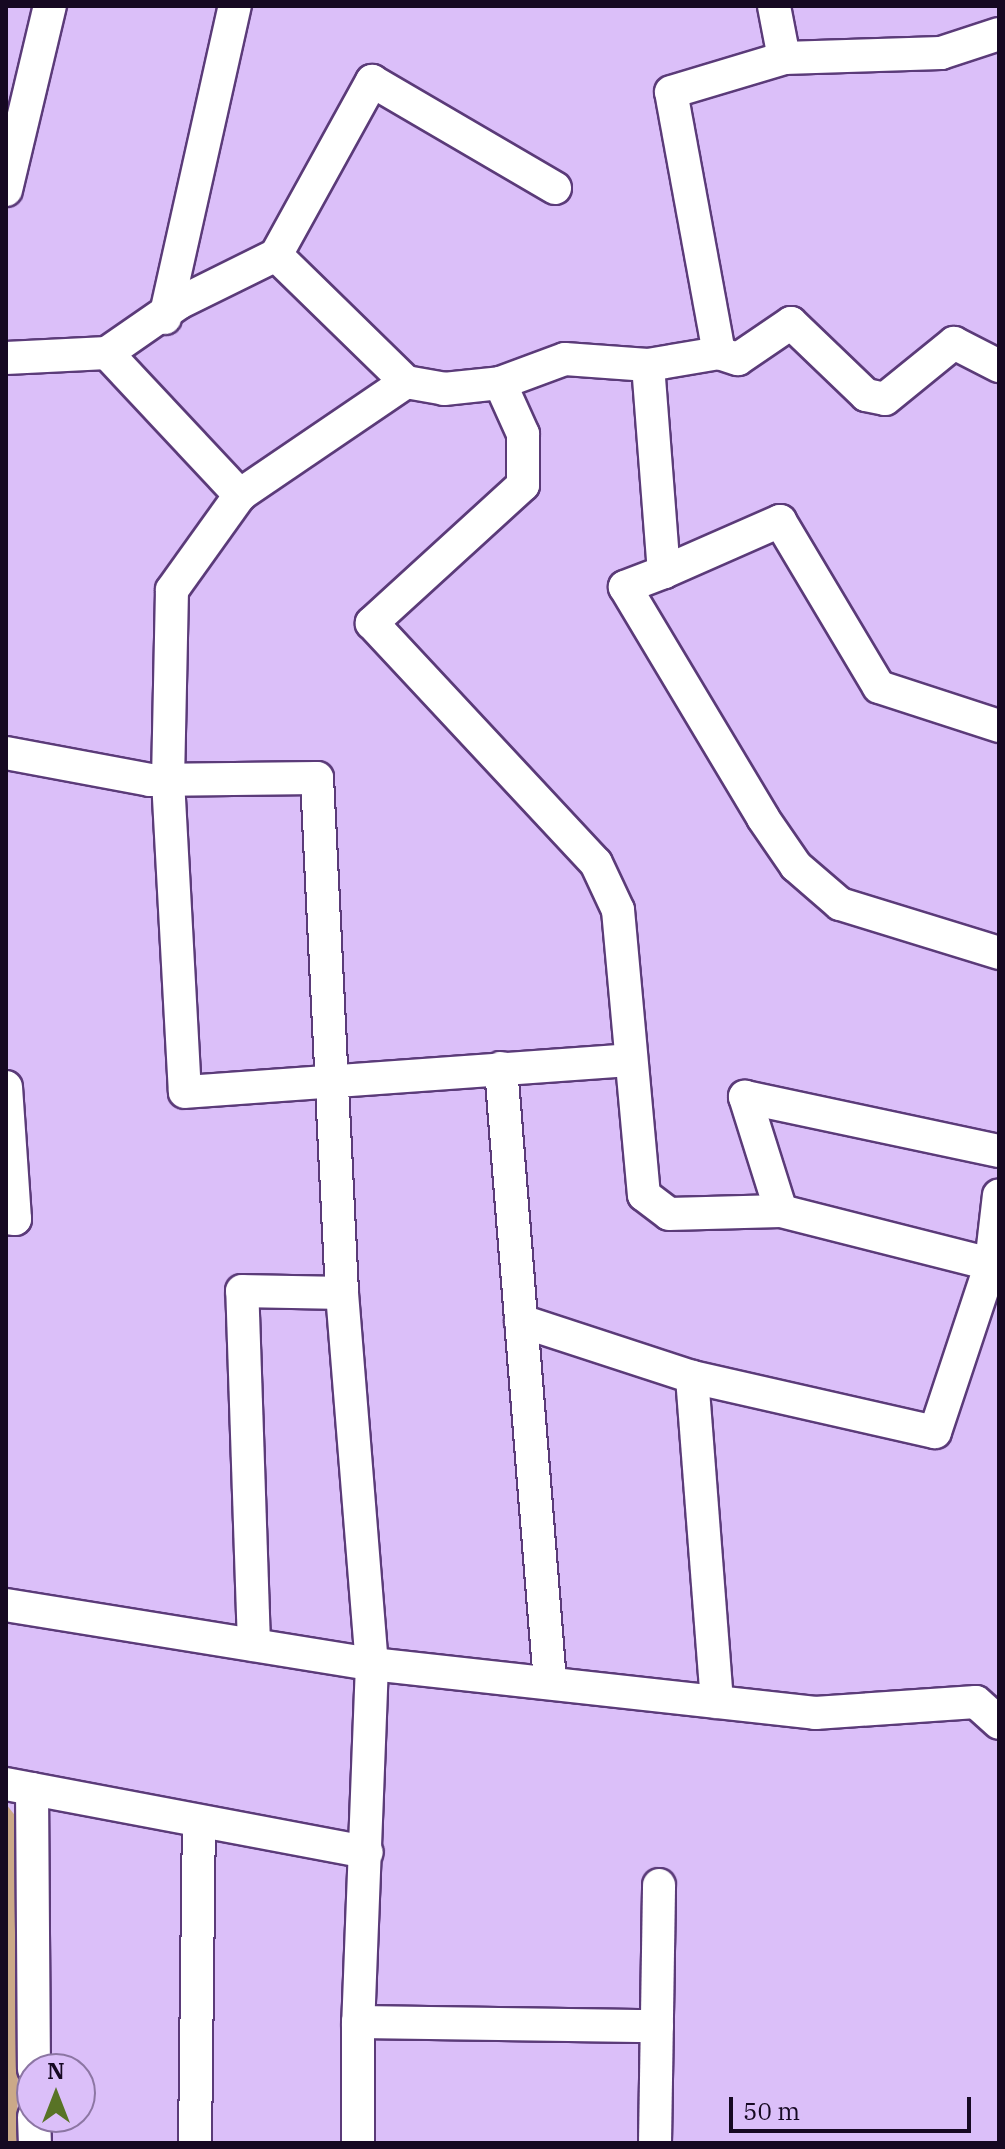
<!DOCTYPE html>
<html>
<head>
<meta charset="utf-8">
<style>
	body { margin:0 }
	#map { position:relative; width:1005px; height:2149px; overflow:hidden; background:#dbbff9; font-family:"IBM Plex Serif",serif }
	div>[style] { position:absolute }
	.green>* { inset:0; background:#cba988 }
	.roads { filter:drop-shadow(2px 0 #5b3b79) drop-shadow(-2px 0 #5b3b79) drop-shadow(0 2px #5b3b79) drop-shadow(0 -2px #5b3b79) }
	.minor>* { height:32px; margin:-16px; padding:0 16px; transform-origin:16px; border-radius:16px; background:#fff }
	span { translate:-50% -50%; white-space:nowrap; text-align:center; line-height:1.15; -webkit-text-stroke:8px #dbbff9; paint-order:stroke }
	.frame { position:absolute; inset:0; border:8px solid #160922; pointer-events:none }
	.north { position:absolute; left:16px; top:2053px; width:80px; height:80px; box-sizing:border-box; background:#dbbff9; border:2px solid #8c76a3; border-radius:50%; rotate:0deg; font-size:22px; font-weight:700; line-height:32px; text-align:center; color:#160922 }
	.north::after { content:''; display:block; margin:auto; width:28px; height:36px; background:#587326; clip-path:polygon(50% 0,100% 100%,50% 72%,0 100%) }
	.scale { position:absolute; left:729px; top:2097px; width:242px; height:36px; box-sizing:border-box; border:4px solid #160922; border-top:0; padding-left:10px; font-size:24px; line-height:28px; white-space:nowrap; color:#160922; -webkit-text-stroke:6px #dbbff9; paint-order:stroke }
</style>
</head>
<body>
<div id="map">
	<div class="green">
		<div style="clip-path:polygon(6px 1804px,21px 1823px,17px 2143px,6px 2143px)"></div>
	</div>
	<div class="roads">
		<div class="minor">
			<div style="left:784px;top:58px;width:157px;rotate:-1.8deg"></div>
			<div style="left:941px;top:53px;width:61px;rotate:-18.1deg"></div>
			<div style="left:6px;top:190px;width:189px;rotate:-76.6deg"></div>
			<div style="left:276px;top:255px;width:199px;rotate:-61.1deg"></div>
			<div style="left:372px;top:81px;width:212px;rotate:30.3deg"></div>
			<div style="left:165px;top:318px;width:320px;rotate:-77.4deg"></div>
			<div style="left:107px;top:353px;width:195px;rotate:46.9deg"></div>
			<div style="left:719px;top:353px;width:20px;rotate:18deg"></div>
			<div style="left:738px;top:359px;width:64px;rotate:-34.2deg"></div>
			<div style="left:791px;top:323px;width:104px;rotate:43.8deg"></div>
			<div style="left:866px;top:395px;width:19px;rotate:12deg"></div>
			<div style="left:885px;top:399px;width:89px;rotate:-39.1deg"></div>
			<div style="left:954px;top:343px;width:51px;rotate:27.1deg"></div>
			<div style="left:6px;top:358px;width:101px;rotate:-2.8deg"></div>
			<div style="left:107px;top:353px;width:88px;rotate:-34.8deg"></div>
			<div style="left:179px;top:303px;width:108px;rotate:-26.3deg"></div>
			<div style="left:276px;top:255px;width:182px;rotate:44.3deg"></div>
			<div style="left:406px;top:382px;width:39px;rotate:10deg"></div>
			<div style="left:444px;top:389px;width:56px;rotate:-6.1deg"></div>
			<div style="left:500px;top:383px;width:69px;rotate:-20.3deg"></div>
			<div style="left:565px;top:359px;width:83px;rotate:4.1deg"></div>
			<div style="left:648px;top:365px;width:72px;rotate:-9.6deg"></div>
			<div style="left:719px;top:353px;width:265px;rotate:-100.4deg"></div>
			<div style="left:671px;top:92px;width:118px;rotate:-16.7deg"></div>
			<div style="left:784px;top:58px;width:53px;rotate:-100.9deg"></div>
			<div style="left:648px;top:365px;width:208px;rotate:85.6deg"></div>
			<div style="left:664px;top:572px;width:42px;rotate:159deg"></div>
			<div style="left:625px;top:587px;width:269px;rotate:59.1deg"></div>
			<div style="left:763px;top:818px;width:58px;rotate:55.5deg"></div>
			<div style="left:796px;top:866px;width:58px;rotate:40.8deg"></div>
			<div style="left:840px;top:904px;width:166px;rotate:17.1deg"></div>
			<div style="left:406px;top:382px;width:201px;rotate:145.8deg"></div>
			<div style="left:240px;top:495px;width:117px;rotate:125.6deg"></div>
			<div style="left:172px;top:590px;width:190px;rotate:91.2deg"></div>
			<div style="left:168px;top:780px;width:312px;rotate:86.9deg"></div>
			<div style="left:185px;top:1092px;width:447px;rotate:-4.1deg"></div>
			<div style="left:500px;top:383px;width:56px;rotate:65.7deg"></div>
			<div style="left:523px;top:434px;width:51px;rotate:90deg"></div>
			<div style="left:523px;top:485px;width:205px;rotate:137.6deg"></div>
			<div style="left:372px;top:623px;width:328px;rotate:47deg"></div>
			<div style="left:596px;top:863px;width:52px;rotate:64.9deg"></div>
			<div style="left:618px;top:910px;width:286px;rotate:84.8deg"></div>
			<div style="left:644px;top:1195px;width:31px;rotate:37deg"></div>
			<div style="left:669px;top:1214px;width:112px;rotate:-1.5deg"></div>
			<div style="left:781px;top:1211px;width:120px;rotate:-107.5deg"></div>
			<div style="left:745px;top:1097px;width:260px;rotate:12deg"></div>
			<div style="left:664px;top:572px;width:127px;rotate:-23.7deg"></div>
			<div style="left:780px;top:521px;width:193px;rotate:59.2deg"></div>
			<div style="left:879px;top:687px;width:126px;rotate:18deg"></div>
			<div style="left:6px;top:753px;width:147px;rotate:10.6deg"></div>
			<div style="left:150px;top:780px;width:167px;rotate:-0.7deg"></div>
			<div style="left:317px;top:778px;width:516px;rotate:87.22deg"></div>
			<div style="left:342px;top:1293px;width:372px;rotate:85.4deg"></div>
			<div style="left:372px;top:1664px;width:358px;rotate:92.2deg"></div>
			<div style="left:358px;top:2022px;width:121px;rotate:90deg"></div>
			<div style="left:501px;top:1068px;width:617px;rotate:85.44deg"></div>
			<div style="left:6px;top:1087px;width:132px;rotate:86.1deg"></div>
			<div style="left:15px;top:1219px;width:9px;rotate:-174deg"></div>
			<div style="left:781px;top:1211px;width:217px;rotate:14.2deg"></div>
			<div style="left:521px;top:1321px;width:180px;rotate:18.1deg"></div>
			<div style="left:692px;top:1377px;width:249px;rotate:12.8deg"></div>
			<div style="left:935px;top:1432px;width:177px;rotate:-71.6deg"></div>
			<div style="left:991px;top:1264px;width:69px;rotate:-83.4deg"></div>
			<div style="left:692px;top:1377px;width:326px;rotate:85.6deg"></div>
			<div style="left:6px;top:1605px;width:371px;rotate:9.2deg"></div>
			<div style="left:372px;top:1664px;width:446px;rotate:6.3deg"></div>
			<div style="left:815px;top:1713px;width:161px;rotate:-3.9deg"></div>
			<div style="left:976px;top:1702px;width:31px;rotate:42deg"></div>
			<div style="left:254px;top:1645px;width:354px;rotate:-91.9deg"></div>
			<div style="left:242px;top:1291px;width:100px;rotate:1.1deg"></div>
			<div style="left:6px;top:1784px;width:367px;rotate:10.7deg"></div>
			<div style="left:32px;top:1789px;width:280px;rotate:89.6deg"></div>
			<div style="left:358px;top:2022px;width:299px;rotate:0.8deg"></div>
			<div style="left:34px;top:2117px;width:26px;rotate:88deg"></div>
			<div style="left:195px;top:2143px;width:321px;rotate:-89.3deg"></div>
			<div style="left:655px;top:2143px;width:258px;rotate:-89.1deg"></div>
		</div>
	</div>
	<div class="frame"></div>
	<div class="north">N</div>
	<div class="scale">50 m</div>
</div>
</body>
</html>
